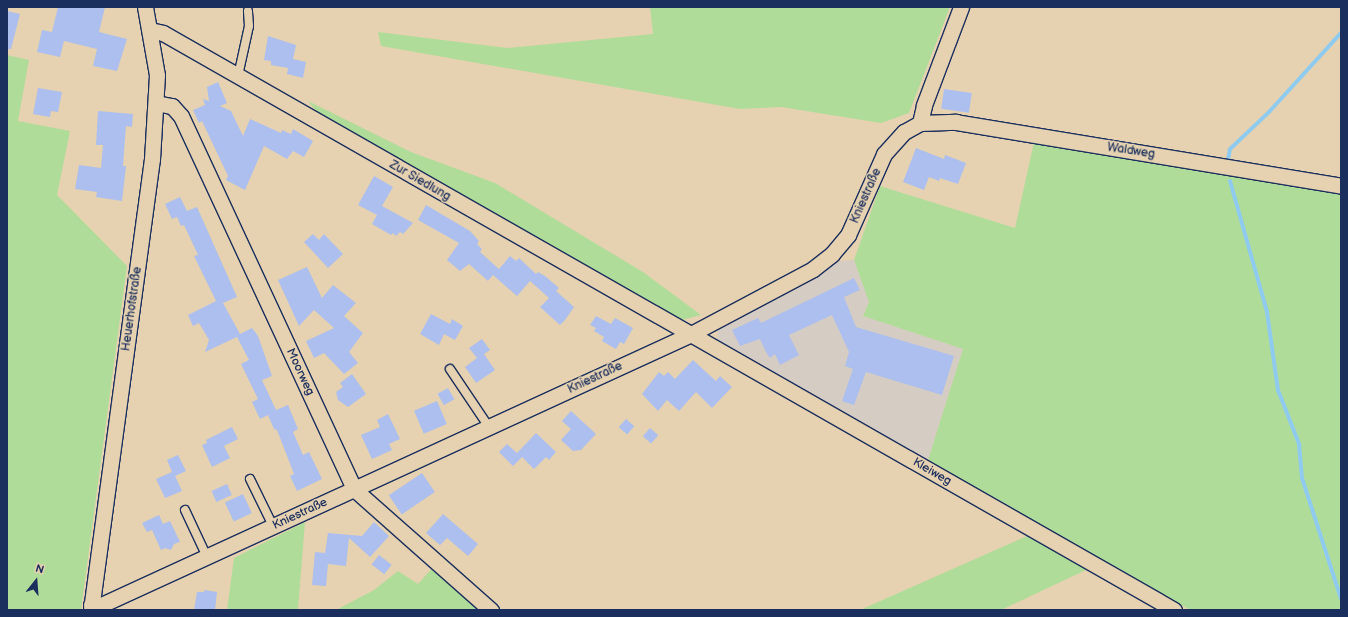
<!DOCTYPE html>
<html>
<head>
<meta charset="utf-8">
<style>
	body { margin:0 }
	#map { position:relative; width:1348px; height:617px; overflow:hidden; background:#e6d2b0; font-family:"Balsamiq Sans",sans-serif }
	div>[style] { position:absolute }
	.built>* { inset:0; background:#d5ccc3 }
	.green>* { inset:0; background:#b0dc9a }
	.stream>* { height:4px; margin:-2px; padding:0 2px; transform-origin:2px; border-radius:2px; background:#8fcbef }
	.building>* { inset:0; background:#acbfee; transform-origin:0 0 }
	.roads { filter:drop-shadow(1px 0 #1b2f5e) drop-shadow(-1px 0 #1b2f5e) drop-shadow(0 1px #1b2f5e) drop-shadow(0 -1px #1b2f5e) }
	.service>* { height:8px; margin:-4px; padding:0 4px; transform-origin:4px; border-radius:4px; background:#e6d2b0 }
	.minor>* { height:15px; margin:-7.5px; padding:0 7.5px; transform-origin:7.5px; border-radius:7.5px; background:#e6d2b0 }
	span { translate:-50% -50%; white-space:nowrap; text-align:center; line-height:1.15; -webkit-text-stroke:3px #e6d2b0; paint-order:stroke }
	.street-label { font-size:12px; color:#1b2f5e }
	.frame { position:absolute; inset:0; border:8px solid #1b2f5e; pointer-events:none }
	.north { position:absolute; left:16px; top:561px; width:40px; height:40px; -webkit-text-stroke:3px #e6d2b0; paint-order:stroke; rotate:17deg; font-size:11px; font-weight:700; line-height:16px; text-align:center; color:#1b2f5e }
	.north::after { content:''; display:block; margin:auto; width:14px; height:18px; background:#1b2f5e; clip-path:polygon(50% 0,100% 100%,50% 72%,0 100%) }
</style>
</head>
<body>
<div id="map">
	<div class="built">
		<div style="clip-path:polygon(854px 260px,869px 302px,863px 316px,963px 349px,928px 460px,717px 340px,718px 328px,840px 261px)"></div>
	</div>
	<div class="green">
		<div style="clip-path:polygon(650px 7px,950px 7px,909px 113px,881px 123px,781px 107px,740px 109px,381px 46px,378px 32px,507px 48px,653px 34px)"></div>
		<div style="clip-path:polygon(7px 55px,29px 60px,18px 121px,70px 131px,57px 195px,127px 266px,81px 610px,7px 610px)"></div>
		<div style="clip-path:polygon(308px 101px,411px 152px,495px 183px,643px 272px,701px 315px,682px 320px,316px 111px)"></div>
		<div style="clip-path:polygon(1034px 142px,1341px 192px,1341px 610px,1190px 610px,928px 460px,963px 349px,863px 316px,869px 302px,854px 260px,880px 186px,1015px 228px)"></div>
		<div style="clip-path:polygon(305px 522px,298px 609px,303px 610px,227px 610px,234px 558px)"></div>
		<div style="clip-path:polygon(1027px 536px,1088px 569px,1001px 610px,860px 610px)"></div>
		<div style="clip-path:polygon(435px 565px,486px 610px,336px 610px,374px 590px,398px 571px,418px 584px)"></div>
	</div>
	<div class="stream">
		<div style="left:1228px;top:160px;width:11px;rotate:-80deg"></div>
		<div style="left:1230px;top:149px;width:54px;rotate:-43.5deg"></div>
		<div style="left:1269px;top:112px;width:107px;rotate:-47.7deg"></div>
		<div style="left:1230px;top:181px;width:136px;rotate:74.2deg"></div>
		<div style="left:1267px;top:312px;width:79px;rotate:82deg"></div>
		<div style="left:1278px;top:390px;width:58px;rotate:68.7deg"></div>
		<div style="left:1299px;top:444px;width:34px;rotate:85deg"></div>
		<div style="left:1302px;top:478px;width:127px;rotate:72.1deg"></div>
	</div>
	<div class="building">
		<div style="clip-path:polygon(58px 7px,105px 7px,99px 32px,127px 39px,117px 71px,93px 66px,97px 49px,64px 41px,60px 57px,37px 52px,42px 30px,52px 32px)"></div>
		<div style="clip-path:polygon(7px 11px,20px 14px,11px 49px,7px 49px)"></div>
		<div style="clip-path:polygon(268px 36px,296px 45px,293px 59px,306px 62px,303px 78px,287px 74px,288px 68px,271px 65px,271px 61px,264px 60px)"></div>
		<div style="clip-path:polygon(218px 82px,227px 103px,220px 106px,231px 111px,243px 136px,250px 119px,281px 133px,282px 130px,291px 134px,293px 129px,313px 141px,304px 157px,293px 151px,287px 159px,264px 146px,245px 190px,226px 180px,228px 176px,202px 121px,199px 123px,193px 110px,205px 105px,203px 99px,209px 101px,207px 87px)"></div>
		<div style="clip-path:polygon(38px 88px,62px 92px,58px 112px,51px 111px,50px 117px,33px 114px)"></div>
		<div style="left:944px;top:89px;width:28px;height:20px;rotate:8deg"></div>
		<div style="clip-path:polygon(98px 111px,133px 114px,132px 127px,126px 126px,123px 166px,126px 166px,122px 201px,96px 197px,97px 192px,75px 189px,79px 165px,101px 168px,103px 145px,96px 145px)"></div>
		<div style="clip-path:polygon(916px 148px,944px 159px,945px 155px,966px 163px,958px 184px,940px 178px,939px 181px,929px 177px,924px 190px,903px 182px)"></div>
		<div style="clip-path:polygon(374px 176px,393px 187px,382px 206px,413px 223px,403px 234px,400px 232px,396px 236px,393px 233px,391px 235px,372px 224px,377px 215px,358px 205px)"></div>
		<div style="clip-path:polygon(180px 197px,187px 211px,197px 207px,237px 297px,223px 303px,240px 334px,252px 328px,258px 336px,272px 376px,262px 380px,276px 410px,288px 405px,298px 429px,293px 432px,303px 455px,309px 452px,322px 479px,297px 491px,290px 476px,294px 474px,277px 430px,274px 429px,268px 415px,260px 419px,252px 402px,258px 399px,241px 364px,249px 360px,237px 337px,205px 352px,209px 340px,199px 323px,193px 326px,188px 315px,216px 301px,194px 256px,198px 255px,184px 225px,181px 226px,177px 217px,172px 219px,165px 204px)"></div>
		<div style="clip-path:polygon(426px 205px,470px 231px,479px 241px,477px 244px,482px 249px,480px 252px,499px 269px,510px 256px,516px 261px,519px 258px,536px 274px,534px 276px,538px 272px,545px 276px,559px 288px,556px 291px,574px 307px,565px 320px,560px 325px,540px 307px,549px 298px,530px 281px,517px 296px,493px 275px,488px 281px,469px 264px,460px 271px,447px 260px,459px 243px,418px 220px)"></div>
		<div style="clip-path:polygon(313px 234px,319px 240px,324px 234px,343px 254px,328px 268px,304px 242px)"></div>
		<div style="clip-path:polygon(307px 267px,322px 298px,333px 285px,356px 303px,344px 316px,363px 333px,349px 352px,358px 363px,344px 374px,324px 353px,314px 358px,306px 341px,334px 328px,314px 310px,299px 326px,278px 280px)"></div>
		<div style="clip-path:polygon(854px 278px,860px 290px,844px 297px,856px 327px,954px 356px,942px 395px,866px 372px,854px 405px,842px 401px,853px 369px,845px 366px,849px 352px,832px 315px,789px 335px,799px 355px,780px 365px,775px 354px,770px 358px,766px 352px,760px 339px,740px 346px,732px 330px,758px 318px,761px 323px)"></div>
		<div style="clip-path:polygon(431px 314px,450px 324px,452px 319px,463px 326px,455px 340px,444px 334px,439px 345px,420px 334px)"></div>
		<div style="clip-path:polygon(596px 316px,611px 324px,615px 318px,633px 328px,624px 344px,620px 342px,616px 349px,602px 341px,604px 337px,594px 331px,596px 328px,590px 325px)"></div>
		<div style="clip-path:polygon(482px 339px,490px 350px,484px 354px,495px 370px,476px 383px,465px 367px,477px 358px,469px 348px)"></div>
		<div style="clip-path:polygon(693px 360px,716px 381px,720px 376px,732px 387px,712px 408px,696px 392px,679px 411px,667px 400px,658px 411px,642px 394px,659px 372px,664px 376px,668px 372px,675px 379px)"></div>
		<div style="clip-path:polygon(352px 374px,366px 394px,348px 407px,338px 400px,336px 392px,343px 387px,340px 383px)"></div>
		<div style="left:448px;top:388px;width:13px;height:12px;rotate:61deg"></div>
		<div style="left:437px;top:401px;width:25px;height:25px;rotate:67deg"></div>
		<div style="clip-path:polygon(571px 411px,596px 434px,581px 450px,573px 451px,561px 440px,571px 429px,562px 421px)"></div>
		<div style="clip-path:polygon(388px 414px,400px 439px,389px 444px,392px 450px,372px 459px,361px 435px,380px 427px,377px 420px)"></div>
		<div style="left:626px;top:419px;width:11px;height:11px;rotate:41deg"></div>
		<div style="clip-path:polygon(232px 427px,238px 439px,224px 446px,230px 458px,212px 467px,202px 445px,207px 443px,206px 440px)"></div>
		<div style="left:650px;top:428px;width:11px;height:11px;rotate:41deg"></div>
		<div style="clip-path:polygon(536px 433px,556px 452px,549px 460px,546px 457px,534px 469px,522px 457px,513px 466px,499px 452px,507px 444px,517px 453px)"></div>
		<div style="clip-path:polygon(178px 455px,186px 471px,175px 476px,182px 491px,165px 498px,156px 479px,172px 472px,167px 460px)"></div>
		<div style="left:422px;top:473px;width:23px;height:40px;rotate:56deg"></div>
		<div style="left:227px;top:484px;width:12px;height:17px;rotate:66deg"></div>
		<div style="left:243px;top:494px;width:21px;height:20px;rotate:65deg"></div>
		<div style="clip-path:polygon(443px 514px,478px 544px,468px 556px,447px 538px,440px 545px,426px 533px)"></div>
		<div style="clip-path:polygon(159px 515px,163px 524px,170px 521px,180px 542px,174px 544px,171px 550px,165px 548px,161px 550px,152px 530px,147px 532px,142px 523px)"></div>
		<div style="clip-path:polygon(374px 522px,389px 536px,370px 557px,349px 538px,346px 566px,328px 564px,326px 586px,312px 585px,315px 552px,325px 553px,328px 533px,362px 536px)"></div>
		<div style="left:379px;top:555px;width:16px;height:12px;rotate:38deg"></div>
		<div style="clip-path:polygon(204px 590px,217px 592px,215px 610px,194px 610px,197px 592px,204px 592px)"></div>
	</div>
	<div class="roads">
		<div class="service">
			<div style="left:238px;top:76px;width:51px;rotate:-77.6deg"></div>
			<div style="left:249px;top:26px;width:15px;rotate:-94deg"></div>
			<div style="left:450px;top:369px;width:70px;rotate:56.1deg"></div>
			<div style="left:250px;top:479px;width:52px;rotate:63.9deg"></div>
			<div style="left:185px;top:510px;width:52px;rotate:64.9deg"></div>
		</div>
		<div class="minor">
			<div style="left:150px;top:30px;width:13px;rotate:13deg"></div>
			<div style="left:163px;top:33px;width:1164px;rotate:29.71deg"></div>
			<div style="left:156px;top:103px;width:16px;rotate:11deg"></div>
			<div style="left:172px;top:106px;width:13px;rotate:48deg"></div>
			<div style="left:181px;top:116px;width:411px;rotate:65.1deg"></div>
			<div style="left:354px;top:489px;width:183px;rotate:41.5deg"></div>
			<div style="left:920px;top:123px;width:18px;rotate:-77deg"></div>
			<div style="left:924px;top:105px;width:105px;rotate:-69.3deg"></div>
			<div style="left:91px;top:605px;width:8px;rotate:7deg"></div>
			<div style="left:99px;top:606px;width:649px;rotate:-24.67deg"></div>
			<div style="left:689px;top:335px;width:140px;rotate:-28deg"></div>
			<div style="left:813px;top:269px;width:24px;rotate:-38deg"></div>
			<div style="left:832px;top:254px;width:25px;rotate:-50deg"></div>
			<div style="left:848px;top:235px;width:89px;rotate:-66deg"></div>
			<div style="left:884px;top:154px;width:30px;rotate:-48deg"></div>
			<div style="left:904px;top:132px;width:18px;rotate:-29deg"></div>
			<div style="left:920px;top:123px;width:36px;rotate:-2deg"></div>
			<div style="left:956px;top:122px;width:390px;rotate:9.4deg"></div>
			<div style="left:91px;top:610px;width:455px;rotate:-82.3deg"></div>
			<div style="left:152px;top:159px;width:84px;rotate:-86.6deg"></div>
			<div style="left:157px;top:75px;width:69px;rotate:-100deg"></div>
		</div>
	</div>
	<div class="street-label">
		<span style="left:1131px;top:151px;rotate:9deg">Waldweg</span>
		<span style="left:420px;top:181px;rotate:30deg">Zur Siedlung</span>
		<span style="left:866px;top:196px;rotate:-66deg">Kniestraße</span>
		<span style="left:132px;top:309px;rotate:-82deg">Heuerhofstraße</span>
		<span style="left:300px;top:372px;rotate:65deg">Moorweg</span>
		<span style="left:595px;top:378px;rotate:-25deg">Kniestraße</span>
		<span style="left:932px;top:472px;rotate:30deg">Kleiweg</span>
		<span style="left:300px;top:514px;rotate:-25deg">Kniestraße</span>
	</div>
	<div class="frame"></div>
	<div class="north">N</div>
</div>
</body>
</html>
